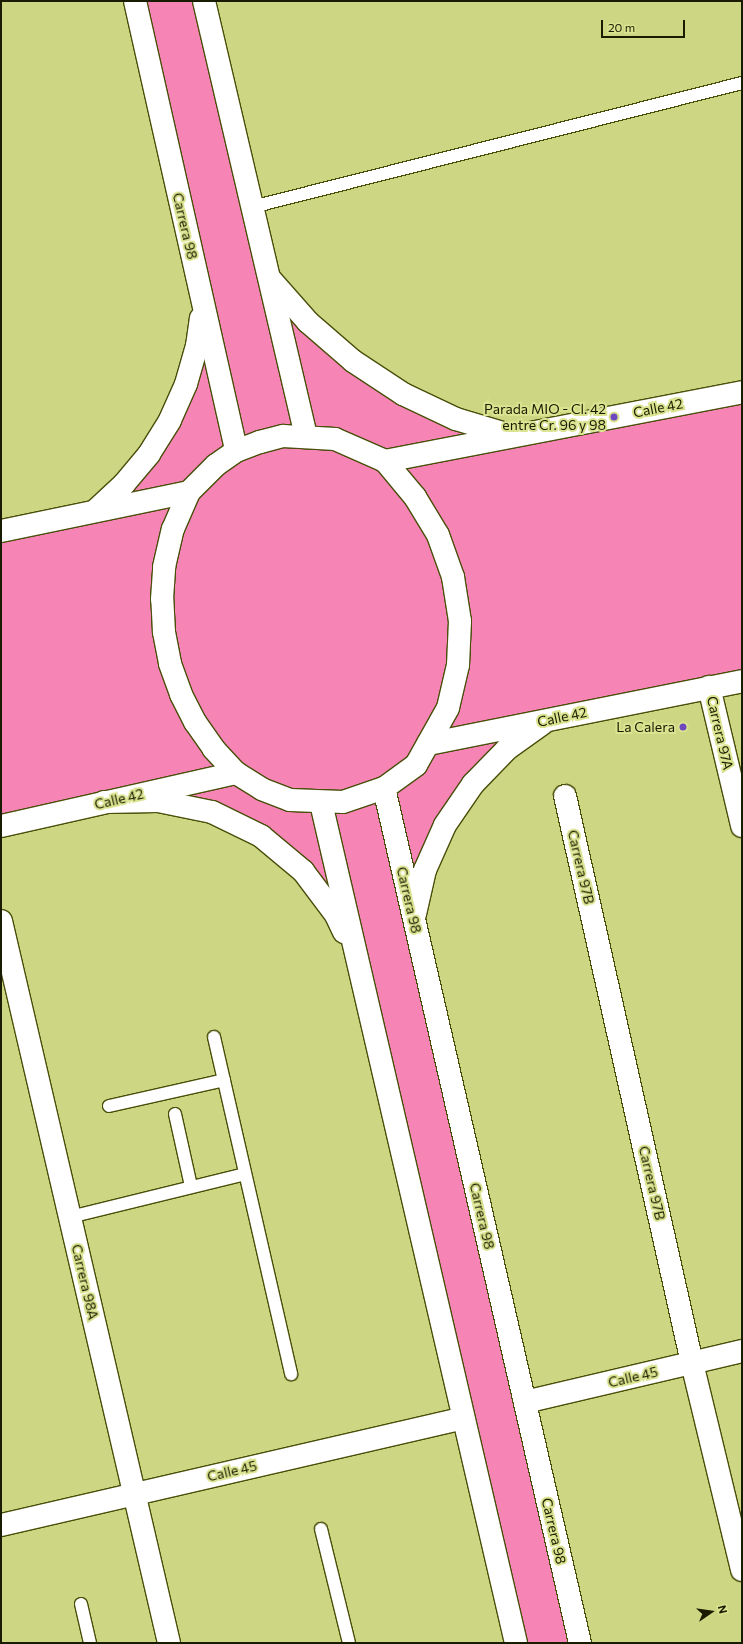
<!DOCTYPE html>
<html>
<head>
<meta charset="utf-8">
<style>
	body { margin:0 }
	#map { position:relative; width:743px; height:1644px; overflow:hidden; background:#cdd682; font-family:Commissioner,sans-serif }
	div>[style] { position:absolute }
	.green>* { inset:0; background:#f684b5 }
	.roads { filter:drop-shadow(1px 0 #494e09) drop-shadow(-1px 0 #494e09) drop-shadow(0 1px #494e09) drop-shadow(0 -1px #494e09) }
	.service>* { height:12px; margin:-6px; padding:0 6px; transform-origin:6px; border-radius:6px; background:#fff }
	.minor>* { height:22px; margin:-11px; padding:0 11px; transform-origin:11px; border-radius:11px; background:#fff }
	.tertiary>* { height:22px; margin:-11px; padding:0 11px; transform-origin:11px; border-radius:11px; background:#fff }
	.dots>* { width:11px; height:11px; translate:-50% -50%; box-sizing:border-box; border:2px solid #dae38f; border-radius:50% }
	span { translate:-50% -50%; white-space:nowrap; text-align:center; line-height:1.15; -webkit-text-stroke:4px #dae38f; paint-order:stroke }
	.street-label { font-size:14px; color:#1a1c00 }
	.poi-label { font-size:14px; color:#1a1c00 }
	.right { translate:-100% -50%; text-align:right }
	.frame { position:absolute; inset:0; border:2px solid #1a1c00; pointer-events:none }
	.north { position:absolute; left:691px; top:1592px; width:40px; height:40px; -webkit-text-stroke:3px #dae38f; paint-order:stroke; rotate:77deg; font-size:11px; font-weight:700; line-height:16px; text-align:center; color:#1a1c00 }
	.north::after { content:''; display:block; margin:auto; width:14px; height:18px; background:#1a1c00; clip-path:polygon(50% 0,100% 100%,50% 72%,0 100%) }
	.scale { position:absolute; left:601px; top:20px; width:84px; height:18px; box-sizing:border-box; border:2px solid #1a1c00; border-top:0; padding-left:5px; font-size:12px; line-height:14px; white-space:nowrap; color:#1a1c00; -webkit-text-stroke:3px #dae38f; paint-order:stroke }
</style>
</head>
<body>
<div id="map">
	<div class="green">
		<div style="clip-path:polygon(135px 1px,204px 1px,269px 278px,353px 361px,512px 436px,742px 392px,742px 681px,548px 720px,473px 784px,414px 919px,580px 1643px,516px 1643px,336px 915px,261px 836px,158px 801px,1px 826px,1px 531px,95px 511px,149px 454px,203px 307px)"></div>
	</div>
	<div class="roads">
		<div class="service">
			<div style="left:252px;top:207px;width:505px;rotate:-14.2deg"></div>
			<div style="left:214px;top:1037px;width:346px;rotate:77.1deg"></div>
			<div style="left:109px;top:1106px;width:118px;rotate:-12.7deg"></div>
			<div style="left:175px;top:1114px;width:74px;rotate:77.5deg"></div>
			<div style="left:70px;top:1217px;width:180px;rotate:-13.8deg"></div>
			<div style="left:321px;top:1529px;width:117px;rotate:76.2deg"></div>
			<div style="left:81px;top:1604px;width:40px;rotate:77deg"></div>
		</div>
		<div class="minor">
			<div style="left:1px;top:531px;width:192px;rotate:-11.7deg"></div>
			<div style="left:709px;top:687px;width:143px;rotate:76.6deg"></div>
			<div style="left:565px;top:796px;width:581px;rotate:77.37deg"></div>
			<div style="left:692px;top:1363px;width:213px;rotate:76.4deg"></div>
			<div style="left:1px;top:826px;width:241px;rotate:-12.7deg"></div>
			<div style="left:1px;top:921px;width:741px;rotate:76.9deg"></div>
			<div style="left:525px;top:1402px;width:223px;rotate:-13.2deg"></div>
			<div style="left:1px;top:1525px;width:474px;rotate:-13deg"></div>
		</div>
		<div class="tertiary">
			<div style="left:135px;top:1px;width:461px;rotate:77.3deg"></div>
			<div style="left:204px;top:1px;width:447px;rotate:76.8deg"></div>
			<div style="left:271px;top:280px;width:56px;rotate:48.6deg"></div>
			<div style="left:308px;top:322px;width:60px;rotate:40.9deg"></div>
			<div style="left:353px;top:361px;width:60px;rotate:33.4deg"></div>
			<div style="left:403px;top:394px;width:59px;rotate:25.3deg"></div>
			<div style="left:456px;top:419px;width:55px;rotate:16.8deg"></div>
			<div style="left:283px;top:436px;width:52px;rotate:3.3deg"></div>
			<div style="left:335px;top:439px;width:55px;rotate:23.7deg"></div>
			<div style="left:385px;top:461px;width:47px;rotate:50.2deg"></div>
			<div style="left:415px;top:497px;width:44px;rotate:58.8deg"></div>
			<div style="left:438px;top:535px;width:45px;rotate:70.3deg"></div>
			<div style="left:453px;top:577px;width:45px;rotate:81deg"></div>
			<div style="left:460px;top:621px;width:44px;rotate:92.6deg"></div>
			<div style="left:458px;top:665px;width:44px;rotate:103.1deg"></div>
			<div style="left:448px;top:708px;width:65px;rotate:119.3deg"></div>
			<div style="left:416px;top:765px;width:39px;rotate:144deg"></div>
			<div style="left:384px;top:788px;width:43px;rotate:161.1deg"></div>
			<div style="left:343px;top:802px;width:53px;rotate:-177.8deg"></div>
			<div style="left:290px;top:800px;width:30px;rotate:-159deg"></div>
			<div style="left:262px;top:789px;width:31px;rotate:-148deg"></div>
			<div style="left:236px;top:773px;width:33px;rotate:-133deg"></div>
			<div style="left:214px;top:749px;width:33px;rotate:-125deg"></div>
			<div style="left:195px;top:722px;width:31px;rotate:-117deg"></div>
			<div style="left:181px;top:694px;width:33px;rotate:-110deg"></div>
			<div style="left:170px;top:663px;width:32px;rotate:-101deg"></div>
			<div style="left:164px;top:632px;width:33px;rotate:-93deg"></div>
			<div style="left:162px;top:599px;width:32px;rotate:-86deg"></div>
			<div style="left:164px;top:567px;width:39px;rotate:-77deg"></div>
			<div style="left:173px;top:529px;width:40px;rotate:-66.6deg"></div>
			<div style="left:189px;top:492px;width:38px;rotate:-45deg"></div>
			<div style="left:216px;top:465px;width:24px;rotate:-35deg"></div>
			<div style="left:236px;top:451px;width:26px;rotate:-21deg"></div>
			<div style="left:260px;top:442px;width:24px;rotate:-15deg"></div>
			<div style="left:385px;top:461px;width:364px;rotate:-10.9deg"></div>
			<div style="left:95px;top:511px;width:40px;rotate:-43deg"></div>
			<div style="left:124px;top:484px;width:39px;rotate:-50deg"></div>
			<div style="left:149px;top:454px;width:40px;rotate:-58deg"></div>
			<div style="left:170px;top:420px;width:39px;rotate:-66deg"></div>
			<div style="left:186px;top:384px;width:40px;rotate:-74deg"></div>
			<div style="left:197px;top:346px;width:28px;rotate:-82deg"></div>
			<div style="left:428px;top:744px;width:320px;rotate:-11.3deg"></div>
			<div style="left:384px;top:788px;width:877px;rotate:77.09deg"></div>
			<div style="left:104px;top:802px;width:54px;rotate:-1.1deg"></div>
			<div style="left:158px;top:801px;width:55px;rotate:11.5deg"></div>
			<div style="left:212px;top:812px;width:55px;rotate:26.1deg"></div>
			<div style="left:261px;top:836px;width:55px;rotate:39.8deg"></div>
			<div style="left:303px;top:871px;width:55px;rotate:53.1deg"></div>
			<div style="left:336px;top:915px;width:19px;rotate:65deg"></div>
			<div style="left:321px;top:803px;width:862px;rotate:76.93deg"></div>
			<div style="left:415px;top:914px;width:45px;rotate:-77.2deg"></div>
			<div style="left:425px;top:870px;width:49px;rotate:-66deg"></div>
			<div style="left:445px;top:825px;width:50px;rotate:-55.7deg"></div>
			<div style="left:473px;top:784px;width:49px;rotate:-45.8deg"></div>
			<div style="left:507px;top:749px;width:43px;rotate:-35.5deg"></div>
		</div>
	</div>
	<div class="dots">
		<div style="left:614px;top:417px;background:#6f48c0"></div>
		<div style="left:683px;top:727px;background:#6f48c0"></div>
	</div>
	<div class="street-label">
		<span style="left:185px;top:226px;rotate:77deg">Carrera 98</span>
		<span style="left:658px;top:408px;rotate:-11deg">Calle 42</span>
		<span style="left:562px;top:717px;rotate:-12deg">Calle 42</span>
		<span style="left:720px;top:733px;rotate:77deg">Carrera 97A</span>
		<span style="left:119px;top:799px;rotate:-13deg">Calle 42</span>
		<span style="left:581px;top:867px;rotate:77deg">Carrera 97B</span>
		<span style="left:409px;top:900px;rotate:77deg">Carrera 98</span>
		<span style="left:652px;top:1183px;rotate:77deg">Carrera 97B</span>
		<span style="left:482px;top:1216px;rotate:77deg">Carrera 98</span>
		<span style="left:85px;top:1282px;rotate:77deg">Carrera 98A</span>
		<span style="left:633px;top:1377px;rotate:-13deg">Calle 45</span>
		<span style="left:232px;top:1471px;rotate:-13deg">Calle 45</span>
		<span style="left:554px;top:1531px;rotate:77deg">Carrera 98</span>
	</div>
	<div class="poi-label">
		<span class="right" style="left:606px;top:417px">Parada MIO - Cl. 42<br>entre Cr. 96 y 98</span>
		<span class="right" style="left:675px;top:727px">La Calera</span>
	</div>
	<div class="frame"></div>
	<div class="north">N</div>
	<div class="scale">20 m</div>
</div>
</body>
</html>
